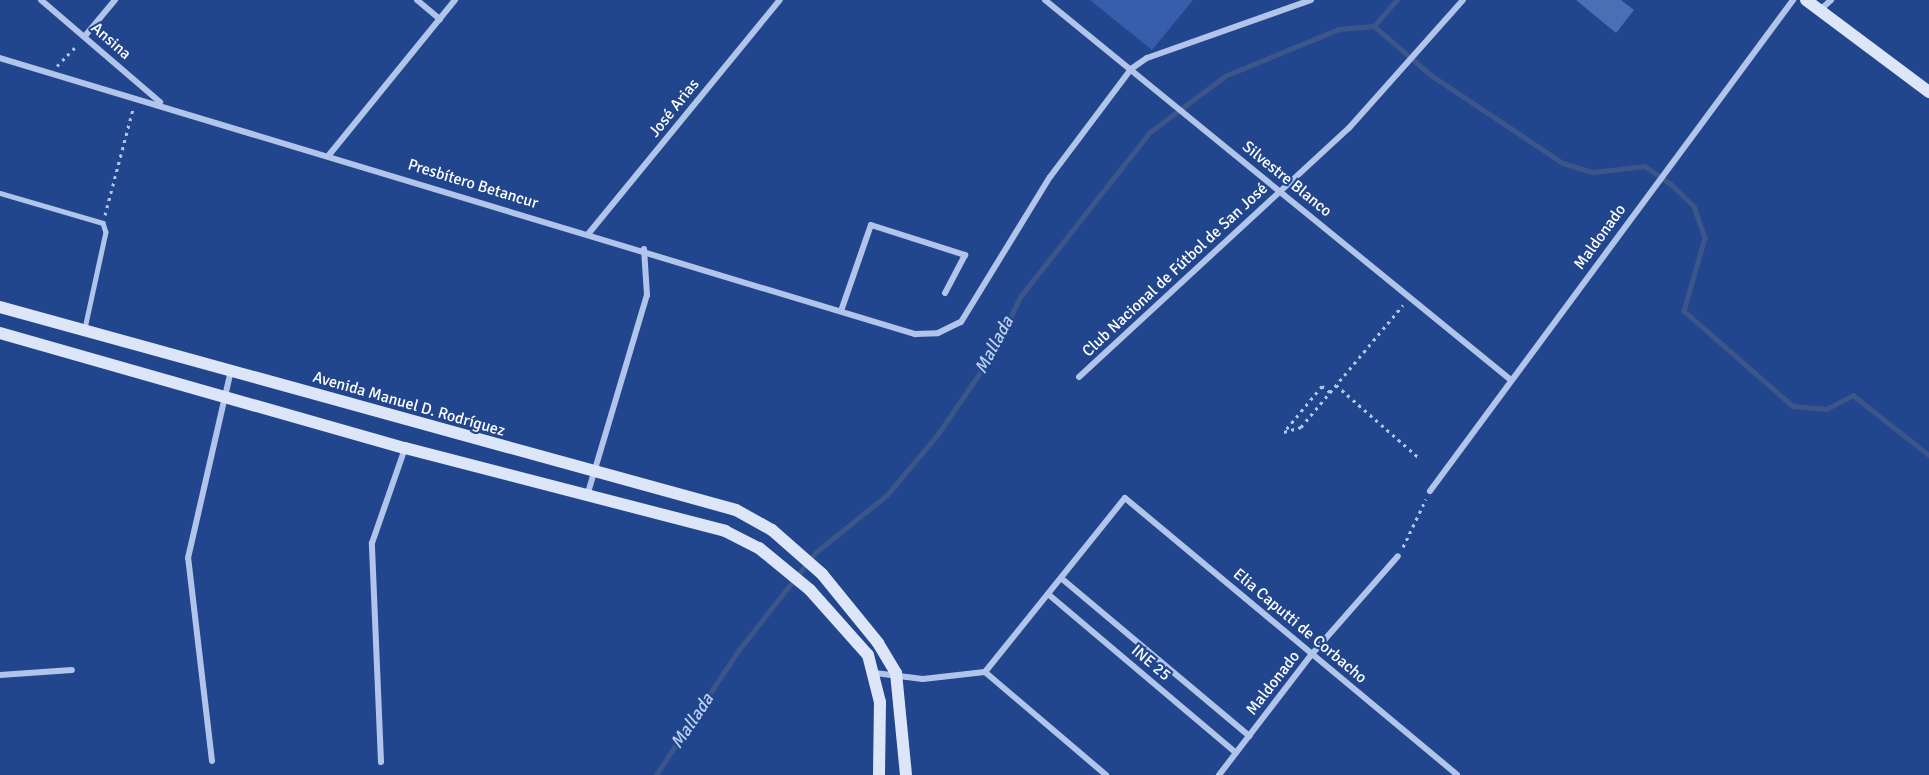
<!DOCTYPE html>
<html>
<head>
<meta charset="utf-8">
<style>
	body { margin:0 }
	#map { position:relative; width:1929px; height:775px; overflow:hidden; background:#22468d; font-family:Signika,sans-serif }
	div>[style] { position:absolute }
	.green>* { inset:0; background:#365eaa }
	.stream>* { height:4.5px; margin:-2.25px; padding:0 2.25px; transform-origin:2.25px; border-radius:2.25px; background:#3c568a }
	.building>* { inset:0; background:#4b6fb4 }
	.path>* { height:3px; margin-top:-1.5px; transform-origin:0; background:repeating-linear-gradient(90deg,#b1c5eb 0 3px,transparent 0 7.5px) }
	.lane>* { height:4.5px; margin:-2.25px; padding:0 2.25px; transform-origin:2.25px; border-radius:2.25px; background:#b1c5eb }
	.street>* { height:6px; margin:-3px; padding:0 3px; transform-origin:3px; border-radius:3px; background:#b1c5eb }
	.secondary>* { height:12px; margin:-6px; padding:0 6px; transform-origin:6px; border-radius:6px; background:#dde6f9 }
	span { translate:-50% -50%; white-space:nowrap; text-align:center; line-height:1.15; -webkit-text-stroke:4.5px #22468d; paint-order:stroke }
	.street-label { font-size:16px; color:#fff }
	.water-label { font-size:18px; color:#bdd0f2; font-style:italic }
</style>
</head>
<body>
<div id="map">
	<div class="green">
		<div style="clip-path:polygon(1090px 0,1193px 0,1152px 50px)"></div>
	</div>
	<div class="stream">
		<div style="left:1374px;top:26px;width:75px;rotate:40.7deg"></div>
		<div style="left:1431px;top:75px;width:159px;rotate:33.7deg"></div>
		<div style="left:1563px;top:163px;width:31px;rotate:17deg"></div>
		<div style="left:1593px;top:172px;width:52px;rotate:-6.6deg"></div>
		<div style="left:1645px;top:166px;width:32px;rotate:35deg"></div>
		<div style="left:1671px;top:184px;width:32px;rotate:44deg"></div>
		<div style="left:1694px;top:206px;width:34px;rotate:71deg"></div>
		<div style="left:1705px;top:238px;width:76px;rotate:106deg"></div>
		<div style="left:1684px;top:311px;width:145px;rotate:41.1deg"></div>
		<div style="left:1793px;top:406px;width:33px;rotate:5deg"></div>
		<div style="left:1826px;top:409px;width:30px;rotate:-27deg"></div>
		<div style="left:1853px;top:395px;width:97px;rotate:38.3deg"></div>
		<div style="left:656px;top:775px;width:149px;rotate:-56.5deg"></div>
		<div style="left:738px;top:651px;width:126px;rotate:-51.8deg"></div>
		<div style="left:816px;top:552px;width:91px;rotate:-38.8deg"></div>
		<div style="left:887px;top:495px;width:80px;rotate:-50.1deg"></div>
		<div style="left:938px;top:434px;width:96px;rotate:-55.6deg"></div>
		<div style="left:992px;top:355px;width:64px;rotate:-64.2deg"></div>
		<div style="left:1020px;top:297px;width:210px;rotate:-51.8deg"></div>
		<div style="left:1150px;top:132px;width:94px;rotate:-36.7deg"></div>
		<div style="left:1225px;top:76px;width:123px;rotate:-22.4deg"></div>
		<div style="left:1339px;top:29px;width:35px;rotate:-5deg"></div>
		<div style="left:1374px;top:26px;width:35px;rotate:-49deg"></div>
	</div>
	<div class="building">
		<div style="clip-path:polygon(1576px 0,1621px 0,1634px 10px,1616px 33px)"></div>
	</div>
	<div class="path">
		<div style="left:57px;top:66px;width:29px;rotate:-46deg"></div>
		<div style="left:105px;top:215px;width:110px;rotate:-75.2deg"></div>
		<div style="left:1336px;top:385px;width:109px;rotate:41.3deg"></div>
		<div style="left:1330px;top:392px;width:10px;rotate:-143deg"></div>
		<div style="left:1322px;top:386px;width:60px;rotate:129.6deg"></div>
		<div style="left:1284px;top:432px;width:18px;rotate:-16deg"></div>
		<div style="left:1301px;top:427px;width:159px;rotate:-50.1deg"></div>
		<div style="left:1403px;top:547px;width:53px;rotate:-64.4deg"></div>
	</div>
	<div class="lane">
		<div style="left:0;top:193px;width:107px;rotate:16.2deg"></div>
		<div style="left:103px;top:223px;width:9px;rotate:72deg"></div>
		<div style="left:106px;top:232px;width:98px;rotate:102.3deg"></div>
	</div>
	<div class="street">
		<div style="left:41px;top:0;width:157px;rotate:40.6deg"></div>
		<div style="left:417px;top:0;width:30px;rotate:40deg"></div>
		<div style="left:1045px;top:0;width:601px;rotate:39.2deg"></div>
		<div style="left:1820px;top:10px;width:15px;rotate:-42deg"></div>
		<div style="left:85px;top:36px;width:47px;rotate:-50.2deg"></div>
		<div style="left:0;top:58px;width:956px;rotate:16.79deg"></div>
		<div style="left:915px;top:334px;width:23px;rotate:-2deg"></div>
		<div style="left:938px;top:333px;width:25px;rotate:-26deg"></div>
		<div style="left:961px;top:322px;width:170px;rotate:-58.5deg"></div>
		<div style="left:1050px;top:177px;width:135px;rotate:-53.1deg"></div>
		<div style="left:1131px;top:69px;width:19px;rotate:-35deg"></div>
		<div style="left:1147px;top:58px;width:174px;rotate:-19.5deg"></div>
		<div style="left:329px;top:155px;width:200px;rotate:-50.9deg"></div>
		<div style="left:589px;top:233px;width:301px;rotate:-50.7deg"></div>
		<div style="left:841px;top:311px;width:91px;rotate:-70.8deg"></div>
		<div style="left:871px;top:225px;width:99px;rotate:17.7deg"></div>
		<div style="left:965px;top:255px;width:43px;rotate:117.8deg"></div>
		<div style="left:1079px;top:377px;width:367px;rotate:-42.7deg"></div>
		<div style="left:1349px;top:128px;width:171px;rotate:-48.3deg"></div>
		<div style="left:1430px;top:491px;width:611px;rotate:-53.52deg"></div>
		<div style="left:587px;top:496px;width:210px;rotate:-73.4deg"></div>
		<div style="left:647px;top:295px;width:46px;rotate:-93.7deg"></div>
		<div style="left:1061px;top:578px;width:246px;rotate:40deg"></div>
		<div style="left:1048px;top:594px;width:246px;rotate:40.2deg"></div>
		<div style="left:985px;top:672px;width:159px;rotate:40.4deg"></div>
		<div style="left:875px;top:673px;width:48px;rotate:7.1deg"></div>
		<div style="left:923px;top:679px;width:62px;rotate:-6.4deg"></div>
		<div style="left:985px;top:672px;width:223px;rotate:-51.2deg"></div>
		<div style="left:1125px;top:498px;width:432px;rotate:39.8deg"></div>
		<div style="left:0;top:675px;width:72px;rotate:-4deg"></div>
		<div style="left:212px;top:761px;width:204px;rotate:-96.7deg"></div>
		<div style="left:188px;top:558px;width:192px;rotate:-77.1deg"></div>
		<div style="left:381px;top:762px;width:219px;rotate:-92.4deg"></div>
		<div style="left:372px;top:543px;width:101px;rotate:-70.8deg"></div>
		<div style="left:1219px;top:775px;width:153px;rotate:-52.5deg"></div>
		<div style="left:1312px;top:654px;width:130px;rotate:-48.7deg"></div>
	</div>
	<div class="secondary">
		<div style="left:1806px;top:0;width:154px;rotate:36.8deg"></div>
		<div style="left:0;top:307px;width:763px;rotate:15.42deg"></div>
		<div style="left:736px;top:510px;width:41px;rotate:29.1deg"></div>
		<div style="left:772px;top:530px;width:67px;rotate:41.3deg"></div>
		<div style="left:822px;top:574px;width:89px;rotate:50.9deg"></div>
		<div style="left:878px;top:643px;width:35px;rotate:59deg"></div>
		<div style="left:896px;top:673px;width:102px;rotate:84.4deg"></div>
		<div style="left:0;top:333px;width:421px;rotate:15.9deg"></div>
		<div style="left:405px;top:448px;width:331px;rotate:14.5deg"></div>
		<div style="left:725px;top:531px;width:38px;rotate:27deg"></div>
		<div style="left:759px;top:548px;width:66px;rotate:39.5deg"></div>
		<div style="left:810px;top:590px;width:87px;rotate:48.3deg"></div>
		<div style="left:868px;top:655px;width:49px;rotate:75.7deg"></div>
		<div style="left:880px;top:702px;width:73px;rotate:90.8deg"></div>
	</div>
	<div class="street-label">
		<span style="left:111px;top:41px;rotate:41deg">Ansina</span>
		<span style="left:674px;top:108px;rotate:-51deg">José Arias</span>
		<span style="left:1287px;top:179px;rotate:39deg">Silvestre Blanco</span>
		<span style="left:473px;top:184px;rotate:17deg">Presbítero Betancur</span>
		<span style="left:1600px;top:237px;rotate:-54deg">Maldonado</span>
		<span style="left:1175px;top:270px;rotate:-43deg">Club Nacional de Fútbol de San José</span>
		<span style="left:409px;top:404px;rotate:16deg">Avenida Manuel D. Rodríguez</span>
		<span style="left:1300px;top:626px;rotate:40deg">Elia Caputti de Corbacho</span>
		<span style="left:1151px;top:663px;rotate:40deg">INE 25</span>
		<span style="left:1273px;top:683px;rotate:-52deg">Maldonado</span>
	</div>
	<div class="water-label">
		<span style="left:994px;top:345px;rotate:-62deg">Mallada</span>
		<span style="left:692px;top:721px;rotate:-56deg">Mallada</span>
	</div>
</div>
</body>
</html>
